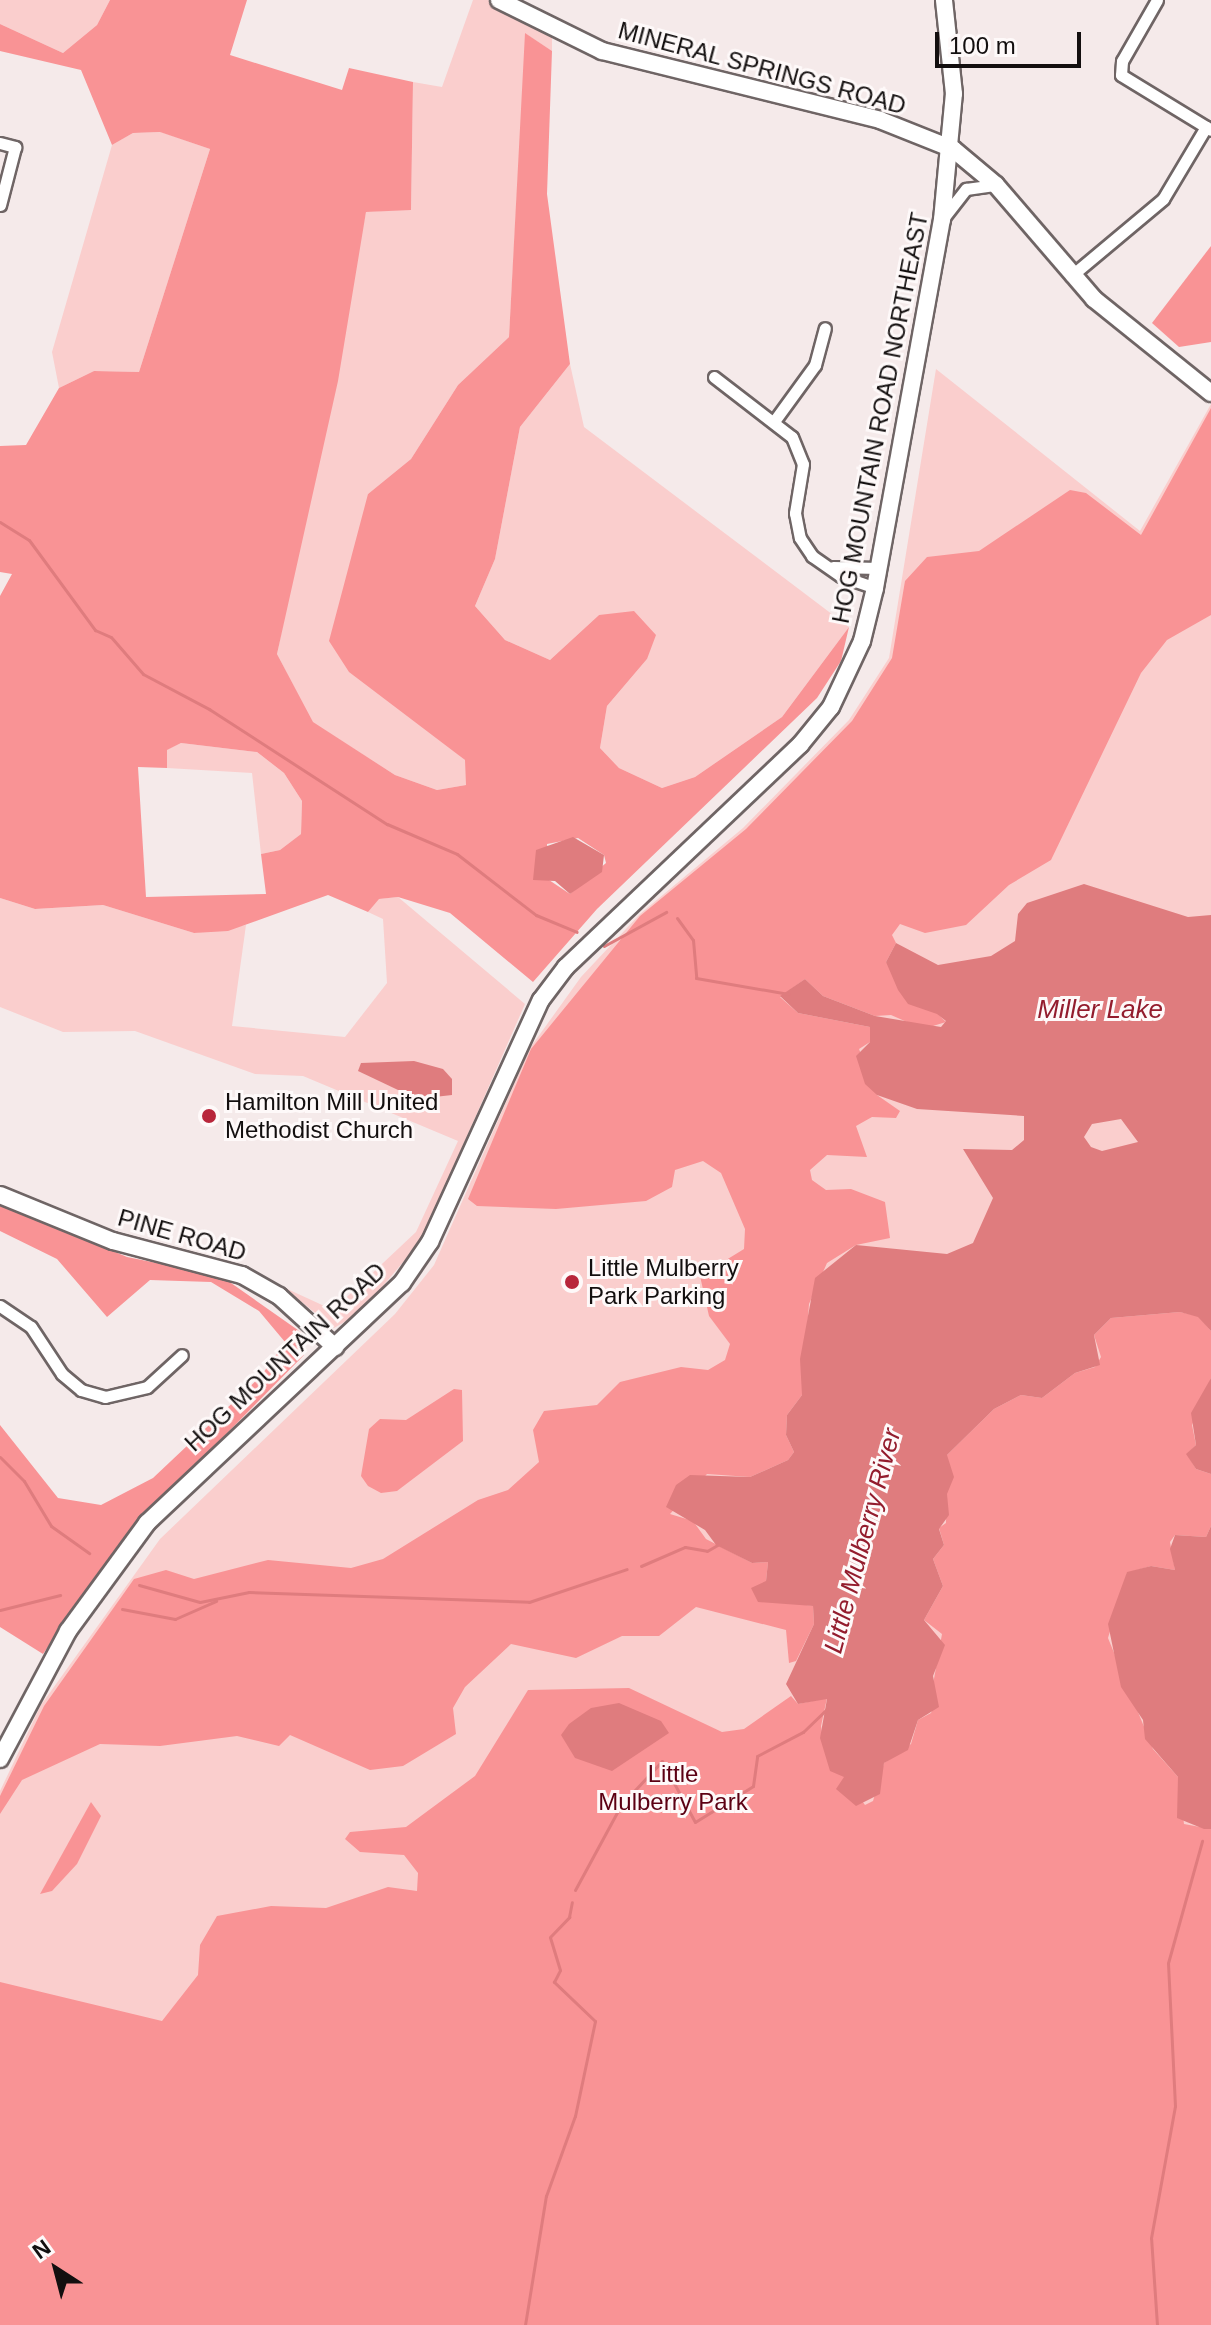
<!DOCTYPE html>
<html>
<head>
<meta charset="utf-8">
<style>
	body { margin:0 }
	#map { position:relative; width:1211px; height:2325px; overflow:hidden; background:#f5eaea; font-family:Helvetica,sans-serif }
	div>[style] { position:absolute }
	.green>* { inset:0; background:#facecd }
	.forest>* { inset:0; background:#f99395 }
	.water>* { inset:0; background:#df7c7e }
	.stream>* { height:3px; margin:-1.5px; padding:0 1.5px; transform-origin:1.5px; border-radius:1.5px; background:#df7c7e }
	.roads { filter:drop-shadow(2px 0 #6f6565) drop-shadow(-2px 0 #6f6565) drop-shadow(0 2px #6f6565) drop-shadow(0 -2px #6f6565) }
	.street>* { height:11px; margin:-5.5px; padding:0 5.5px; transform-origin:5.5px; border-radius:5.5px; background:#fff }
	.secondary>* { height:16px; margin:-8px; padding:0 8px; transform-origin:8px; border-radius:8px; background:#fff }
	.dots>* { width:22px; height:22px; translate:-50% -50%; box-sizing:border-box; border:4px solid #fef9f9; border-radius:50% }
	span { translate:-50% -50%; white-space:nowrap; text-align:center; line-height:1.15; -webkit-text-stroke:6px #fef9f9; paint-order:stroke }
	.street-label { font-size:24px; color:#130f0f }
	.poi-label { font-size:24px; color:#130f0f }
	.left { translate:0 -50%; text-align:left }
	.park-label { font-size:24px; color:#5c0013 }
	.water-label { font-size:26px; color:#931c2d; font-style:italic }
	.north { position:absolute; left:16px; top:2229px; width:80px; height:80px; -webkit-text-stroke:6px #fef9f9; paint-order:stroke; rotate:324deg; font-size:22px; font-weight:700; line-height:32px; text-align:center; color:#130f0f }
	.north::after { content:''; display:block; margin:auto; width:28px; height:36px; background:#130f0f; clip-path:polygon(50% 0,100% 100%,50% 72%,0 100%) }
	.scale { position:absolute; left:935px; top:32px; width:146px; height:36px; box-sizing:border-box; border:4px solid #130f0f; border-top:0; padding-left:10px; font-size:24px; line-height:28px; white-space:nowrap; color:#130f0f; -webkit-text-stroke:6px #fef9f9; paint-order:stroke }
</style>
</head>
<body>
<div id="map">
	<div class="green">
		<div style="clip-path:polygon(0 0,110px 0,97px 25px,63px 53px,0 24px)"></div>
		<div style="clip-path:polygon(473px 0,488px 0,552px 37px,552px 51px,526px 34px,509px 337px,458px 385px,411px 459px,368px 494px,416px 718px,466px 761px,466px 785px,437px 790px,395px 775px,312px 722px,277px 654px,366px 212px,411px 209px,413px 82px,442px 87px)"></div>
		<div style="clip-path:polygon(161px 132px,210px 149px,139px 372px,94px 371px,59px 388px,52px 352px,112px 145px,133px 133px)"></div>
		<div style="clip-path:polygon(570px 364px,584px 427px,849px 627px,782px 717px,695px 777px,662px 788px,619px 768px,600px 748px,607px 706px,647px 659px,599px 615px,550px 660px,505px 640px,475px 606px,495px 559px,520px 427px)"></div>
		<div style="clip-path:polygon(936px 369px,1140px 531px,1211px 404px,1211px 2325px,0 2325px,0 1791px,41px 1705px,160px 1539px,395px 1314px,434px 1265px,530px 1048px,581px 977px,640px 914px,743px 828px,849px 720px,889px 658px)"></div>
		<div style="clip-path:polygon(181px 743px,257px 752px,284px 773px,302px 801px,301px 834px,280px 850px,261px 854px,252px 773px,167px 768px,166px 750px)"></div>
		<div style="clip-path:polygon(398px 897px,525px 1004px,421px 1241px,360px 1313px,334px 1328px,283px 1287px,333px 1310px,416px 1232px,458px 1141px,303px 1076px,255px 1074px,135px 1031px,63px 1032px,0 1007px,0 898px,35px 909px,103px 905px,194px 933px,246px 925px,232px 1026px,345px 1037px,387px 983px,383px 919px,368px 912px,378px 899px)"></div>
	</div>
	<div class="forest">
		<div style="clip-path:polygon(evenodd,110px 0,247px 0,230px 55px,342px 90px,349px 68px,413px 82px,411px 210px,366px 212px,338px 381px,277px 654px,313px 722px,395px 775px,437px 790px,466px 785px,465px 760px,349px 672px,329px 641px,368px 494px,411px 459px,458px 385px,509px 337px,525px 33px,552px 51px,547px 194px,570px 364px,520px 427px,495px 559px,475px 606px,505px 640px,550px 660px,599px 615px,634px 611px,656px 635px,647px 659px,607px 706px,600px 748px,619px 768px,662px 788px,695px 777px,782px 717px,849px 627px,841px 661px,817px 698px,597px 909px,533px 982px,450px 913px,398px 897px,379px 899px,368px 912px,328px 895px,228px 931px,194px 933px,103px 905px,35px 909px,0 898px,0 596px,12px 574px,0 572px,0 446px,26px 445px,59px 388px,94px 371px,139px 372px,210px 149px,160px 132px,133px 133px,112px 145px,81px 70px,0 51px,0 24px,63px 53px,97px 25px,110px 0,181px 743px,257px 752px,284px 773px,302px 801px,301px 834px,280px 850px,261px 854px,266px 894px,146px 897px,138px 767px,167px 768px,167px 750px,181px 743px,110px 0,578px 838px,604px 855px,606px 863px,570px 894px,549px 880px,547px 844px,578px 838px)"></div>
		<div style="clip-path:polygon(1211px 246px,1211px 342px,1179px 347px,1152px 323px)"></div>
		<div style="clip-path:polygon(1211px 408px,1211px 615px,1167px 640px,1141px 673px,1051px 860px,1009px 885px,966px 925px,925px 933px,900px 924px,892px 935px,896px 943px,886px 962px,946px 1022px,923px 1029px,891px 1015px,875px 1016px,823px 996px,805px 979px,780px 997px,798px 1013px,870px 1027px,870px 1042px,859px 1049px,877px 1095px,900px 1111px,896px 1118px,872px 1117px,856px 1126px,867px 1157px,827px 1155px,810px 1170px,812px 1180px,826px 1190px,851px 1189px,885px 1202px,890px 1238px,856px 1245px,827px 1263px,809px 1304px,802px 1395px,787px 1415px,786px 1435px,794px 1452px,788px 1460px,750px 1477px,707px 1474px,670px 1514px,693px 1521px,706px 1539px,752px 1563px,768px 1562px,766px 1581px,778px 1601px,813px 1606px,814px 1624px,796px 1661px,789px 1663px,786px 1630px,696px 1607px,659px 1636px,622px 1636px,576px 1658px,511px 1644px,465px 1687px,453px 1708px,456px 1734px,403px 1766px,370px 1770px,290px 1735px,279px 1746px,237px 1736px,160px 1746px,100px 1744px,22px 1780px,0 1814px,0 1796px,44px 1706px,134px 1579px,166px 1570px,194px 1579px,268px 1560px,351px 1568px,383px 1559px,478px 1500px,508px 1490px,539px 1462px,533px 1430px,544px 1411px,597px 1405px,620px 1382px,681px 1367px,708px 1370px,725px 1360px,730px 1344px,709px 1316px,700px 1276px,744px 1249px,745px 1229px,721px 1173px,703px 1161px,675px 1170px,672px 1187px,646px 1201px,556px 1209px,477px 1206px,468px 1199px,531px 1049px,640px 916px,746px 829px,852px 721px,892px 658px,905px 581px,927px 557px,979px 551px,1070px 490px,1086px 493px,1141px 535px)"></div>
		<div style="clip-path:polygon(0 1203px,127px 1257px,221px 1276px,305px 1335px,304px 1355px,123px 1539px,43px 1654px,0 1627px,0 1425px,58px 1498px,101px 1505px,153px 1478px,261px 1376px,285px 1342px,259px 1311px,211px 1282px,150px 1280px,107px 1317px,57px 1259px,0 1231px)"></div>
		<div style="clip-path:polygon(1180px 1312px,1198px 1316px,1211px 1331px,1211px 1378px,1192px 1425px,1196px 1445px,1187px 1454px,1196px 1469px,1211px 1474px,1211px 1526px,1206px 1537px,1175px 1535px,1170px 1542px,1175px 1570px,1151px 1566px,1127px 1573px,1108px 1638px,1153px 1749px,1178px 1777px,1184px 1824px,1211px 1829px,1211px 2325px,0 2325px,0 1982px,162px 2021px,198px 1975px,200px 1945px,217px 1916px,271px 1906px,326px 1908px,388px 1887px,417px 1891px,418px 1873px,404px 1855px,360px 1852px,345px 1839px,350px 1832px,406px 1827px,475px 1776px,528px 1690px,629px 1688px,722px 1732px,744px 1729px,791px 1696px,798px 1704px,827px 1698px,821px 1726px,824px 1749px,865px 1805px,873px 1801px,884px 1763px,911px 1744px,918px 1720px,931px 1713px,936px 1700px,932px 1690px,942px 1634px,924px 1620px,943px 1586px,933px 1559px,944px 1545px,939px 1528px,946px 1523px,947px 1455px,994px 1409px,1021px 1395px,1042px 1398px,1075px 1373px,1095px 1367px,1101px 1357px,1094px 1335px,1111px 1318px)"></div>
		<div style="clip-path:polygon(454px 1389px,462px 1390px,463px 1441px,397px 1491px,381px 1493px,368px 1486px,361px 1476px,369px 1429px,380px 1419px,406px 1420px)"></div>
		<div style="clip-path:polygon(91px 1802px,101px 1816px,77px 1864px,52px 1891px,40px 1894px)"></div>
	</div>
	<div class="water">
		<div style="clip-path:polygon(573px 837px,604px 855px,602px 872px,570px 894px,555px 881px,533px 880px,536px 850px)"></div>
		<div style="clip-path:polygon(evenodd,1084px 884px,1188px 917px,1211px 915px,1211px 1331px,1198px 1317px,1180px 1312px,1111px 1318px,1094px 1335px,1100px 1365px,1075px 1373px,1042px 1398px,1021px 1395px,994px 1409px,947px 1455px,954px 1477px,947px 1494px,949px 1515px,939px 1529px,944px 1545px,933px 1559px,943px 1586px,924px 1620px,945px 1645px,933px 1676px,939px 1707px,918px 1720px,908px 1750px,884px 1763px,880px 1794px,856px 1806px,836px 1789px,844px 1777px,830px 1771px,820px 1738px,827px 1699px,798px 1704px,786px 1684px,814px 1624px,813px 1606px,758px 1602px,751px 1588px,766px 1581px,768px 1562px,752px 1563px,716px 1545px,705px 1530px,666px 1507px,676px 1485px,690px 1475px,750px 1477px,788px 1460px,794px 1452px,786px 1435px,787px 1415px,802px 1395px,800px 1359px,815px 1278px,856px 1245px,947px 1254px,973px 1243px,993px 1198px,963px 1149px,1012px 1150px,1024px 1140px,1024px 1116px,917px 1109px,877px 1095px,865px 1084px,856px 1056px,870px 1042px,870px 1027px,798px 1013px,780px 996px,805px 979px,823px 996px,875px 1016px,941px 1027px,946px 1021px,937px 1014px,908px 1004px,898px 990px,886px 962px,896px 943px,938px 965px,991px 956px,1015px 941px,1018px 914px,1027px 903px,1084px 884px,1121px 1119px,1138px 1142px,1102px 1151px,1091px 1147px,1084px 1137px,1092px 1124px,1121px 1119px)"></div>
		<div style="clip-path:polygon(414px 1061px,443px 1069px,452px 1079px,452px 1095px,417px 1099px,358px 1071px,361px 1063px)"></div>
		<div style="clip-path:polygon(1211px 1378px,1211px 1474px,1196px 1469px,1186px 1454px,1196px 1445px,1191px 1413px)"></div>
		<div style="clip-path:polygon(1211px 1526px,1211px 1829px,1204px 1829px,1177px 1818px,1178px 1777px,1145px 1739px,1143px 1720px,1121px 1687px,1108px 1624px,1127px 1572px,1151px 1566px,1175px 1570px,1170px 1549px,1175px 1535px,1206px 1537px)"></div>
		<div style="clip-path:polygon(619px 1703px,661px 1721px,669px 1733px,612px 1771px,575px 1758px,561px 1735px,569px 1724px,591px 1708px)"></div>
	</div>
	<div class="stream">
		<div style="left:0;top:522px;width:34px;rotate:32deg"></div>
		<div style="left:29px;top:540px;width:112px;rotate:53.7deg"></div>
		<div style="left:95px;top:630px;width:17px;rotate:24deg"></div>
		<div style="left:111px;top:637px;width:49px;rotate:49.1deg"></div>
		<div style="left:143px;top:674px;width:75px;rotate:27.9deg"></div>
		<div style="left:209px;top:709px;width:212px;rotate:32.9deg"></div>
		<div style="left:387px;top:824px;width:76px;rotate:23.2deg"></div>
		<div style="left:457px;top:854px;width:100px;rotate:37.7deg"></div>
		<div style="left:536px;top:915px;width:44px;rotate:22.5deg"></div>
		<div style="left:677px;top:918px;width:27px;rotate:54deg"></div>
		<div style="left:693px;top:940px;width:38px;rotate:85deg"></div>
		<div style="left:696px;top:978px;width:94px;rotate:9.8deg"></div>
		<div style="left:604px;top:946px;width:71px;rotate:-28.7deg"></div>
		<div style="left:0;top:1457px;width:34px;rotate:45deg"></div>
		<div style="left:24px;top:1481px;width:52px;rotate:59deg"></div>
		<div style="left:51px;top:1526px;width:47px;rotate:35.4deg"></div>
		<div style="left:641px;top:1566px;width:48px;rotate:-23.4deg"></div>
		<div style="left:685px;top:1547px;width:22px;rotate:10deg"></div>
		<div style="left:707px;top:1551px;width:14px;rotate:-30deg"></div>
		<div style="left:139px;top:1585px;width:63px;rotate:15.6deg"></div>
		<div style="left:200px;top:1602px;width:50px;rotate:-11.5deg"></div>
		<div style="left:249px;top:1592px;width:280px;rotate:2deg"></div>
		<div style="left:529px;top:1602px;width:103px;rotate:-18.6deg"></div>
		<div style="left:122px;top:1609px;width:54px;rotate:10.7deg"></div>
		<div style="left:175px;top:1619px;width:45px;rotate:-23.7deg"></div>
		<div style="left:0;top:1610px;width:62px;rotate:-14deg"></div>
		<div style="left:575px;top:1890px;width:97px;rotate:-61.6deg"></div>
		<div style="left:621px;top:1805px;width:60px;rotate:-47deg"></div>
		<div style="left:662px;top:1761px;width:69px;rotate:61.6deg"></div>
		<div style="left:695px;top:1822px;width:68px;rotate:-31.8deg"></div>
		<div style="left:753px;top:1786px;width:30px;rotate:-82deg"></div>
		<div style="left:757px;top:1756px;width:52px;rotate:-27.6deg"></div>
		<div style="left:803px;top:1732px;width:33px;rotate:-44deg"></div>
		<div style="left:525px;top:2325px;width:131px;rotate:-80.8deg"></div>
		<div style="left:546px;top:2196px;width:85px;rotate:-70.1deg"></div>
		<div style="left:575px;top:2116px;width:97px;rotate:-78.1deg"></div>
		<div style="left:595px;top:2021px;width:57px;rotate:-136.4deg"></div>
		<div style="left:554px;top:1982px;width:13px;rotate:-63deg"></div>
		<div style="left:560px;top:1970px;width:34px;rotate:-107deg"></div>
		<div style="left:550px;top:1937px;width:28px;rotate:-46deg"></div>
		<div style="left:569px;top:1917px;width:15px;rotate:-79deg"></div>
		<div style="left:1157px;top:2325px;width:87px;rotate:-93.9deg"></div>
		<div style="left:1151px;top:2238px;width:134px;rotate:-79.7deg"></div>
		<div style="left:1175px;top:2106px;width:143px;rotate:-92.8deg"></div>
		<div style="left:1168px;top:1963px;width:127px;rotate:-74.4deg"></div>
	</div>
	<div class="roads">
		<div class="street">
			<div style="left:1157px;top:0;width:70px;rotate:119.8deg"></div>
			<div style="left:1122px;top:61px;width:14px;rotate:94deg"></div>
			<div style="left:1121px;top:75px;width:105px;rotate:31.4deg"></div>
			<div style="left:0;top:143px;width:16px;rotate:15deg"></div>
			<div style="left:15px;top:147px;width:60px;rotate:104.5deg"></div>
			<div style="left:944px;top:217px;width:36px;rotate:-52deg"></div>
			<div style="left:966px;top:189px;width:30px;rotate:-8deg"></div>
			<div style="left:1071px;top:276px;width:120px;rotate:-39.9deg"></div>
			<div style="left:1163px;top:199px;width:84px;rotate:-59.2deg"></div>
			<div style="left:714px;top:377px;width:98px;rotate:37.6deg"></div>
			<div style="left:792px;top:437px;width:29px;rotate:68deg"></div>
			<div style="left:803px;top:464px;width:50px;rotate:99.3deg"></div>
			<div style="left:795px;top:513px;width:25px;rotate:79deg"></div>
			<div style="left:800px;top:538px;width:22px;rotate:56deg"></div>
			<div style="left:812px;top:556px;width:35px;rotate:35deg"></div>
			<div style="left:841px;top:576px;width:36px;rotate:19deg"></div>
			<div style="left:775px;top:420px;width:68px;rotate:-54deg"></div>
			<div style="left:815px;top:365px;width:38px;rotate:-75deg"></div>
			<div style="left:833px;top:567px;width:46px;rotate:1.2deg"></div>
			<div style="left:0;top:1306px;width:37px;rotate:34deg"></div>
			<div style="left:31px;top:1327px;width:56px;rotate:56.6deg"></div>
			<div style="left:62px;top:1374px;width:25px;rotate:40deg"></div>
			<div style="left:81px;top:1390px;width:25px;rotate:16deg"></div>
			<div style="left:105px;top:1397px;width:43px;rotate:-13.4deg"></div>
			<div style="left:147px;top:1387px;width:47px;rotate:-42.4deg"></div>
		</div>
		<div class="secondary">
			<div style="left:499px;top:0;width:115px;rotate:26.3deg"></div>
			<div style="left:602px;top:51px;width:286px;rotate:13.9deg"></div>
			<div style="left:880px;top:120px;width:79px;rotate:21.7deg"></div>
			<div style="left:953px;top:149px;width:56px;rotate:39.9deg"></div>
			<div style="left:996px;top:185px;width:150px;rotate:49.3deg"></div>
			<div style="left:1094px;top:299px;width:150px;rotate:38.8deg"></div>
			<div style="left:0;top:1195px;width:122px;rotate:22.2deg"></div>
			<div style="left:113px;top:1241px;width:133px;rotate:14.8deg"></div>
			<div style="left:242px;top:1275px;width:43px;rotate:29.6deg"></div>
			<div style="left:279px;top:1296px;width:76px;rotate:42.3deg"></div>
			<div style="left:0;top:1759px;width:145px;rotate:-62deg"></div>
			<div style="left:68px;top:1631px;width:134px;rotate:-53.8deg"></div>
			<div style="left:147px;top:1523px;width:350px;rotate:-43.3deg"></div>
			<div style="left:402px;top:1283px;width:50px;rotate:-55.7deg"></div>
			<div style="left:430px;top:1242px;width:266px;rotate:-65.4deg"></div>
			<div style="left:541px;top:1000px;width:41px;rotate:-52.9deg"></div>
			<div style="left:566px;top:967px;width:323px;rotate:-43.5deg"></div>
			<div style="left:800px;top:745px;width:49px;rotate:-50.8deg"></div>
			<div style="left:831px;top:707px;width:73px;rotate:-64.8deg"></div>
			<div style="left:862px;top:641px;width:55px;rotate:-76.2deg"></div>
			<div style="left:875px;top:588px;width:374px;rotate:-79.7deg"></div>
			<div style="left:942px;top:220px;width:127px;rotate:-84.6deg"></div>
			<div style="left:954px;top:94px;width:95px;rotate:-96.1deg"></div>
		</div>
	</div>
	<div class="dots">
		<div style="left:209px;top:1116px;background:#b8263b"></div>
		<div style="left:572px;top:1282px;background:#b8263b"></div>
	</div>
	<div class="street-label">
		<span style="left:762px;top:68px;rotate:15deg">MINERAL SPRINGS ROAD</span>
		<span style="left:880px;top:418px;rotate:-79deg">HOG MOUNTAIN ROAD NORTHEAST</span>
		<span style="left:182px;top:1235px;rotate:16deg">PINE ROAD</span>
		<span style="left:285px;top:1357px;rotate:-43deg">HOG MOUNTAIN ROAD</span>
	</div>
	<div class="poi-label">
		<span class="left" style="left:225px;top:1116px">Hamilton Mill United<br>Methodist Church</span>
		<span class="left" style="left:588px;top:1282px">Little Mulberry<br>Park Parking</span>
	</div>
	<div class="park-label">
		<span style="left:673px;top:1788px">Little<br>Mulberry Park</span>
	</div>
	<div class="water-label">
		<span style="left:1100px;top:1010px">Miller Lake</span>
		<span style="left:863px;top:1541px;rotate:-75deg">Little Mulberry River</span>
	</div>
	<div class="north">N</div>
	<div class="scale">100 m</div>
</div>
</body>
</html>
